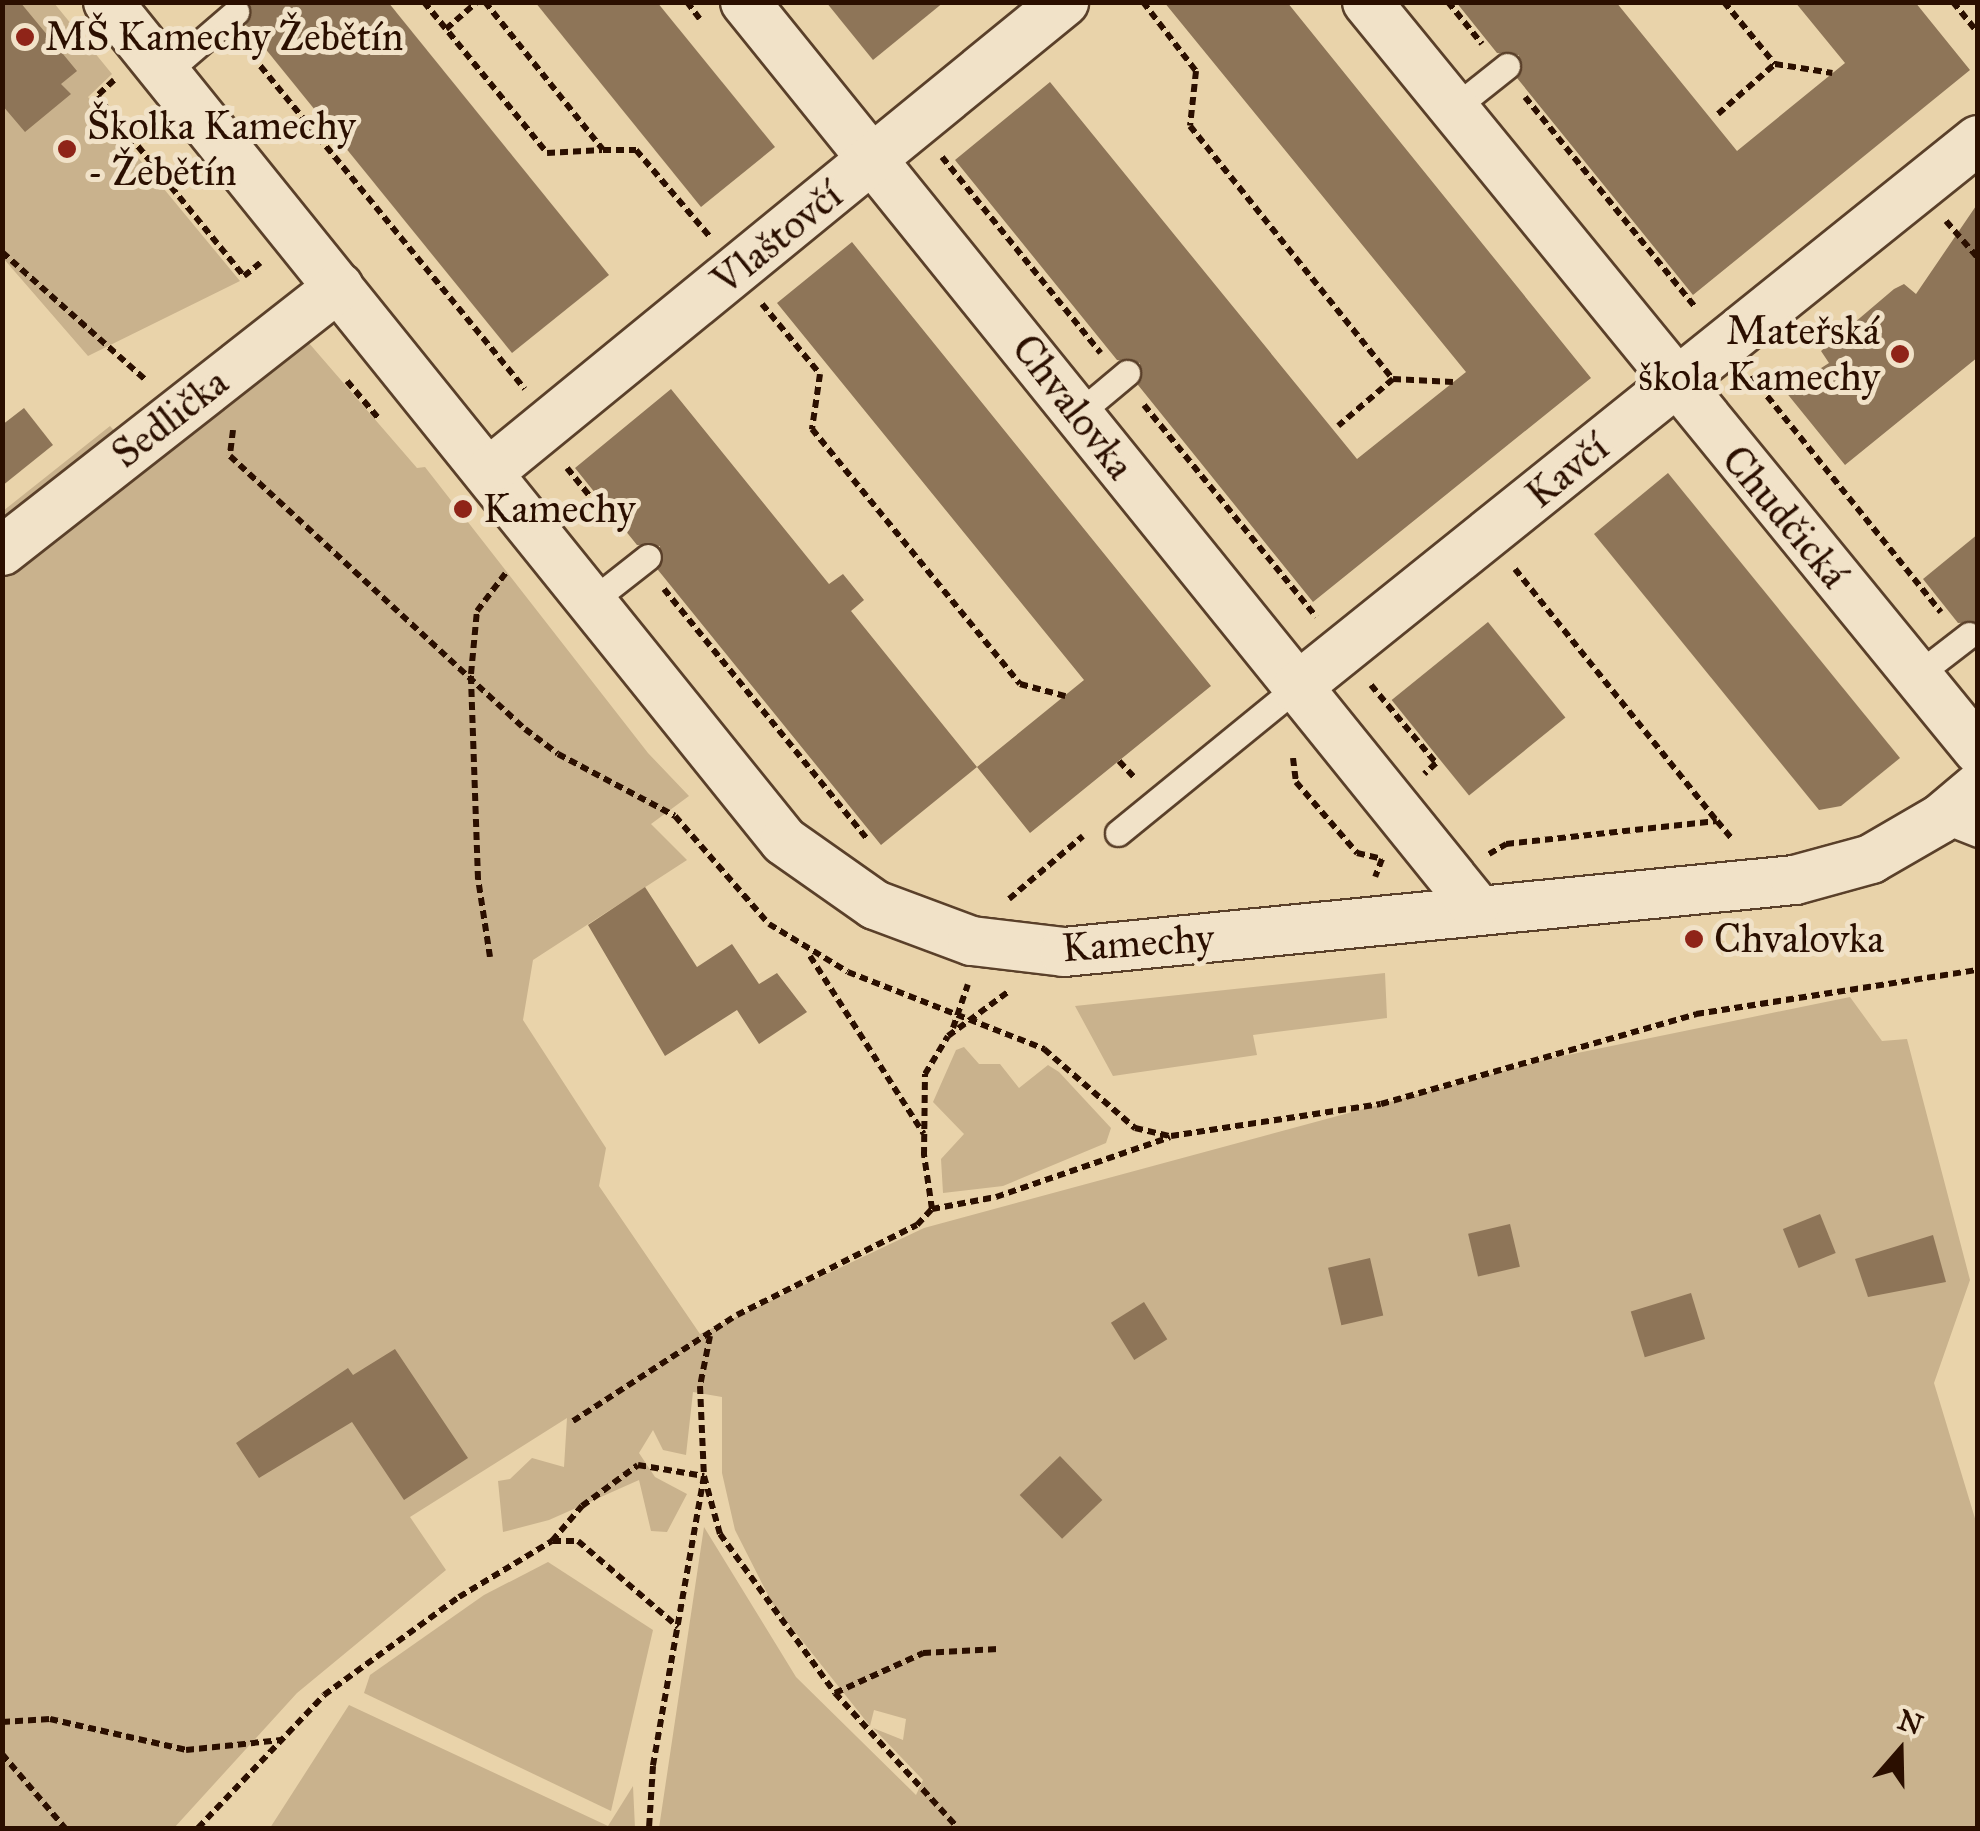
<!DOCTYPE html>
<html>
<head>
<meta charset="utf-8">
<style>
	body { margin:0 }
	#map { position:relative; width:1980px; height:1831px; overflow:hidden; background:#e9d3aa; font-family:"IM FELL Great Primer",serif }
	div>[style] { position:absolute }
	.green>* { inset:0; background:#c9b28d }
	.building>* { inset:0; background:#8e7558; transform-origin:0 0 }
	.path>* { height:6px; margin-top:-3px; transform-origin:0; background:repeating-linear-gradient(90deg,#2b0f00 0 8px,transparent 0 13px) }
	.roads { filter:drop-shadow(2px 0 #5a402a) drop-shadow(-2px 0 #5a402a) drop-shadow(0 2px #5a402a) drop-shadow(0 -2px #5a402a) }
	.lane>* { height:25px; margin:-12.5px; padding:0 12.5px; transform-origin:12.5px; border-radius:12.5px; background:#f1e2c8 }
	.street>* { height:48px; margin:-24px; padding:0 24px; transform-origin:24px; border-radius:24px; background:#f1e2c8 }
	.dots>* { width:28px; height:28px; translate:-50% -50%; box-sizing:border-box; border:5px solid #f1e2c8; border-radius:50% }
	span { translate:-50% -50%; white-space:nowrap; text-align:center; line-height:1.15; -webkit-text-stroke:10px #f1e2c8; paint-order:stroke }
	.poi-label { font-size:40px; color:#2b0f00 }
	.left { translate:0 -50%; text-align:left }
	.right { translate:-100% -50%; text-align:right }
	.street-label { font-size:40px; color:#2b0f00 }
	.frame { position:absolute; inset:0; border:5px solid #2b0f00; pointer-events:none }
	.north { position:absolute; left:1850px; top:1701px; width:100px; height:100px; -webkit-text-stroke:8px #f1e2c8; paint-order:stroke; rotate:20deg; font-size:28px; font-weight:700; line-height:40px; text-align:center; color:#2b0f00 }
	.north::after { content:''; display:block; margin:auto; width:35px; height:45px; background:#2b0f00; clip-path:polygon(50% 0,100% 100%,50% 72%,0 100%) }
</style>
</head>
<body>
<div id="map">
	<div class="green">
		<div style="clip-path:polygon(2px 3px,54px 3px,112px 74px,88px 97px,240px 281px,88px 356px,3px 258px)"></div>
		<div style="clip-path:polygon(308px 342px,417px 468px,425px 467px,648px 753px,689px 796px,651px 824px,687px 860px,533px 960px,523px 1020px,606px 1148px,599px 1186px,700px 1334px,924px 1228px,1548px 1059px,1850px 997px,1882px 1041px,1907px 1039px,1970px 1280px,1934px 1383px,1977px 1525px,1977px 1828px,659px 1828px,704px 1527px,796px 1677px,916px 1795px,923px 1780px,873px 1728px,903px 1740px,906px 1719px,874px 1710px,870px 1726px,772px 1603px,735px 1530px,722px 1473px,722px 1397px,693px 1392px,686px 1455px,663px 1450px,653px 1430px,639px 1453px,655px 1477px,687px 1494px,667px 1532px,651px 1531px,639px 1480px,549px 1520px,503px 1532px,498px 1481px,510px 1479px,532px 1458px,564px 1467px,567px 1418px,410px 1517px,446px 1570px,297px 1693px,174px 1828px,3px 1828px,3px 511px,110px 426px,142px 461px)"></div>
		<div style="clip-path:polygon(1385px 973px,1387px 1018px,1253px 1035px,1257px 1055px,1113px 1076px,1075px 1006px)"></div>
		<div style="clip-path:polygon(964px 1047px,979px 1064px,1000px 1064px,1019px 1088px,1048px 1065px,1059px 1072px,1111px 1128px,1106px 1143px,1003px 1186px,943px 1193px,941px 1159px,964px 1134px,933px 1102px,956px 1050px)"></div>
		<div style="clip-path:polygon(548px 1562px,653px 1630px,611px 1811px,364px 1693px,370px 1675px,484px 1595px)"></div>
		<div style="clip-path:polygon(349px 1705px,608px 1826px,633px 1786px,635px 1828px,270px 1828px)"></div>
	</div>
	<div class="building">
		<div style="clip-path:polygon(2px 2px,20px 2px,77px 71px,61px 84px,71px 94px,25px 132px,2px 105px)"></div>
		<div style="clip-path:polygon(249px 2px,388px 2px,609px 275px,512px 353px,246px 25px)"></div>
		<div style="clip-path:polygon(535px 2px,657px 2px,775px 147px,701px 207px)"></div>
		<div style="clip-path:polygon(826px 2px,944px 2px,873px 60px)"></div>
		<div style="clip-path:polygon(1164px 2px,1287px 2px,1591px 378px,1313px 602px,1138px 385px,1140px 363px,1117px 360px,955px 160px,1050px 82px,1357px 459px,1466px 372px)"></div>
		<div style="clip-path:polygon(1456px 2px,1616px 2px,1737px 151px,1845px 63px,1795px 2px,1915px 2px,1970px 70px,1693px 295px,1517px 78px,1519px 55px,1497px 53px)"></div>
		<div style="clip-path:polygon(1978px 203px,1978px 357px,1845px 465px,1785px 391px,1829px 363px,1821px 351px,1894px 289px,1904px 284px,1916px 294px)"></div>
		<div style="clip-path:polygon(852px 242px,1211px 686px,1030px 833px,977px 767px,1084px 680px,777px 303px)"></div>
		<div style="clip-path:polygon(671px 389px,829px 584px,843px 574px,864px 600px,851px 611px,977px 767px,881px 845px,658px 570px,660px 546px,637px 545px,575px 468px)"></div>
		<div style="clip-path:polygon(24px 408px,53px 445px,2px 486px,2px 425px)"></div>
		<div style="clip-path:polygon(1668px 473px,1900px 758px,1841px 806px,1819px 810px,1594px 534px)"></div>
		<div style="clip-path:polygon(1978px 534px,1978px 622px,1958px 623px,1923px 579px)"></div>
		<div style="left:1488px;top:622px;width:123px;height:124px;rotate:51deg"></div>
		<div style="clip-path:polygon(645px 887px,697px 967px,732px 944px,759px 984px,777px 973px,807px 1012px,759px 1044px,737px 1010px,665px 1056px,588px 925px)"></div>
		<div style="left:1820px;top:1214px;width:42px;height:40px;rotate:68deg"></div>
		<div style="left:1510px;top:1224px;width:44px;height:43px;rotate:77deg"></div>
		<div style="clip-path:polygon(1933px 1235px,1946px 1282px,1868px 1297px,1855px 1259px)"></div>
		<div style="left:1370px;top:1258px;width:59px;height:43px;rotate:77deg"></div>
		<div style="left:1691px;top:1293px;width:48px;height:63px;rotate:73deg"></div>
		<div style="left:1144px;top:1302px;width:44px;height:39px;rotate:58deg"></div>
		<div style="clip-path:polygon(395px 1349px,468px 1458px,404px 1500px,352px 1422px,259px 1478px,236px 1443px,348px 1368px,353px 1375px)"></div>
		<div style="left:1060px;top:1456px;width:61px;height:56px;rotate:46deg"></div>
	</div>
	<div class="path">
		<div style="left:424px;top:2px;width:195px;rotate:50.8deg"></div>
		<div style="left:547px;top:153px;width:55px;rotate:-3.1deg"></div>
		<div style="left:485px;top:2px;width:189px;rotate:51.4deg"></div>
		<div style="left:603px;top:150px;width:33px"></div>
		<div style="left:636px;top:150px;width:114px;rotate:49.6deg"></div>
		<div style="left:687px;top:2px;width:21px;rotate:53deg"></div>
		<div style="left:1143px;top:2px;width:87px;rotate:52.5deg"></div>
		<div style="left:1196px;top:71px;width:55px;rotate:96.2deg"></div>
		<div style="left:1190px;top:126px;width:324px;rotate:51.3deg"></div>
		<div style="left:1393px;top:379px;width:72px;rotate:139.5deg"></div>
		<div style="left:1448px;top:2px;width:54px;rotate:51deg"></div>
		<div style="left:1724px;top:2px;width:80px;rotate:50.6deg"></div>
		<div style="left:1775px;top:64px;width:58px;rotate:9deg"></div>
		<div style="left:1953px;top:2px;width:40px;rotate:51deg"></div>
		<div style="left:446px;top:29px;width:41px;rotate:-41.1deg"></div>
		<div style="left:244px;top:46px;width:443px;rotate:50.7deg"></div>
		<div style="left:114px;top:80px;width:23px;rotate:137deg"></div>
		<div style="left:97px;top:96px;width:232px;rotate:50.8deg"></div>
		<div style="left:244px;top:276px;width:21px;rotate:-39deg"></div>
		<div style="left:1525px;top:97px;width:272px;rotate:51deg"></div>
		<div style="left:1718px;top:114px;width:76px;rotate:-41.3deg"></div>
		<div style="left:942px;top:157px;width:252px;rotate:51deg"></div>
		<div style="left:1946px;top:221px;width:49px;rotate:49.1deg"></div>
		<div style="left:2px;top:252px;width:194px;rotate:41.7deg"></div>
		<div style="left:762px;top:304px;width:91px;rotate:50.4deg"></div>
		<div style="left:820px;top:374px;width:56px;rotate:98.3deg"></div>
		<div style="left:812px;top:429px;width:329px;rotate:50.8deg"></div>
		<div style="left:1020px;top:684px;width:47px;rotate:14.9deg"></div>
		<div style="left:1751px;top:376px;width:303px;rotate:51.2deg"></div>
		<div style="left:1393px;top:379px;width:60px;rotate:2.9deg"></div>
		<div style="left:347px;top:381px;width:51px;rotate:49.8deg"></div>
		<div style="left:1144px;top:405px;width:273px;rotate:50.9deg"></div>
		<div style="left:233px;top:430px;width:26px;rotate:97deg"></div>
		<div style="left:230px;top:456px;width:402px;rotate:42.8deg"></div>
		<div style="left:525px;top:729px;width:41px;rotate:37.1deg"></div>
		<div style="left:558px;top:754px;width:132px;rotate:27.9deg"></div>
		<div style="left:675px;top:816px;width:143px;rotate:49deg"></div>
		<div style="left:769px;top:924px;width:92px;rotate:31.3deg"></div>
		<div style="left:848px;top:972px;width:211px;rotate:21.4deg"></div>
		<div style="left:1044px;top:1049px;width:121px;rotate:41deg"></div>
		<div style="left:1135px;top:1128px;width:37px;rotate:13deg"></div>
		<div style="left:1171px;top:1136px;width:212px;rotate:-8.7deg"></div>
		<div style="left:1381px;top:1104px;width:328px;rotate:-15.9deg"></div>
		<div style="left:1696px;top:1014px;width:285px;rotate:-8.9deg"></div>
		<div style="left:567px;top:468px;width:87px;rotate:51deg"></div>
		<div style="left:1515px;top:569px;width:323px;rotate:51.3deg"></div>
		<div style="left:664px;top:589px;width:322px;rotate:50.9deg"></div>
		<div style="left:1371px;top:685px;width:102px;rotate:50.2deg"></div>
		<div style="left:1436px;top:763px;width:16px;rotate:137deg"></div>
		<div style="left:1293px;top:758px;width:24px;rotate:83deg"></div>
		<div style="left:1296px;top:782px;width:94px;rotate:49.3deg"></div>
		<div style="left:1357px;top:853px;width:26px;rotate:13deg"></div>
		<div style="left:1382px;top:859px;width:19px;rotate:111deg"></div>
		<div style="left:1119px;top:761px;width:22px;rotate:47deg"></div>
		<div style="left:1489px;top:854px;width:20px;rotate:-30deg"></div>
		<div style="left:1506px;top:844px;width:212px;rotate:-6.2deg"></div>
		<div style="left:1717px;top:821px;width:25px;rotate:50deg"></div>
		<div style="left:1009px;top:899px;width:97px;rotate:-40.4deg"></div>
		<div style="left:810px;top:956px;width:211px;rotate:57.4deg"></div>
		<div style="left:490px;top:957px;width:79px;rotate:-98.7deg"></div>
		<div style="left:478px;top:879px;width:205px;rotate:-92deg"></div>
		<div style="left:471px;top:674px;width:63px;rotate:-84.6deg"></div>
		<div style="left:477px;top:611px;width:51px;rotate:-52.9deg"></div>
		<div style="left:953px;top:1028px;width:46px;rotate:-71.2deg"></div>
		<div style="left:932px;top:1209px;width:65px;rotate:-10.6deg"></div>
		<div style="left:996px;top:1197px;width:184px;rotate:-19deg"></div>
		<div style="left:710px;top:1336px;width:51px;rotate:101.3deg"></div>
		<div style="left:700px;top:1386px;width:90px;rotate:87.5deg"></div>
		<div style="left:704px;top:1476px;width:60px;rotate:74.6deg"></div>
		<div style="left:720px;top:1534px;width:196px;rotate:54.1deg"></div>
		<div style="left:835px;top:1693px;width:183px;rotate:47.7deg"></div>
		<div style="left:573px;top:1421px;width:195px;rotate:-32.9deg"></div>
		<div style="left:737px;top:1315px;width:201px;rotate:-26.6deg"></div>
		<div style="left:917px;top:1225px;width:22px;rotate:-47deg"></div>
		<div style="left:932px;top:1209px;width:55px;rotate:-98.4deg"></div>
		<div style="left:924px;top:1155px;width:81px;rotate:-89.3deg"></div>
		<div style="left:925px;top:1074px;width:44px;rotate:-58.8deg"></div>
		<div style="left:948px;top:1036px;width:74px;rotate:-36.3deg"></div>
		<div style="left:553px;top:1541px;width:25px"></div>
		<div style="left:578px;top:1541px;width:132px;rotate:40.7deg"></div>
		<div style="left:835px;top:1693px;width:97px;rotate:-24.4deg"></div>
		<div style="left:923px;top:1653px;width:75px;rotate:-3.1deg"></div>
		<div style="left:2px;top:1722px;width:48px;rotate:-3.6deg"></div>
		<div style="left:50px;top:1719px;width:139px;rotate:12.8deg"></div>
		<div style="left:186px;top:1750px;width:96px;rotate:-6deg"></div>
		<div style="left:2px;top:1754px;width:97px;rotate:49.6deg"></div>
		<div style="left:198px;top:1828px;width:183px;rotate:-46.5deg"></div>
		<div style="left:324px;top:1695px;width:167px;rotate:-36deg"></div>
		<div style="left:459px;top:1597px;width:109px;rotate:-31.1deg"></div>
		<div style="left:552px;top:1541px;width:46px;rotate:-49.4deg"></div>
		<div style="left:582px;top:1506px;width:69px;rotate:-36.2deg"></div>
		<div style="left:638px;top:1465px;width:67px;rotate:9.5deg"></div>
		<div style="left:704px;top:1476px;width:294px;rotate:100deg"></div>
		<div style="left:653px;top:1766px;width:62px;rotate:93.7deg"></div>
	</div>
	<div class="roads">
		<div class="lane">
			<div style="left:165px;top:73px;width:94px;rotate:-40.7deg"></div>
			<div style="left:1453px;top:109px;width:69px;rotate:-38.5deg"></div>
			<div style="left:1078px;top:414px;width:64px;rotate:-39.9deg"></div>
			<div style="left:592px;top:601px;width:71px;rotate:-38.2deg"></div>
			<div style="left:1916px;top:676px;width:67px;rotate:-37.7deg"></div>
			<div style="left:1940px;top:819px;width:41px;rotate:21.5deg"></div>
			<div style="left:1118px;top:833px;width:230px;rotate:-39.2deg"></div>
		</div>
		<div class="street">
			<div style="left:108px;top:2px;width:1077px;rotate:51.14deg"></div>
			<div style="left:784px;top:841px;width:111px;rotate:35.1deg"></div>
			<div style="left:875px;top:905px;width:103px;rotate:20.4deg"></div>
			<div style="left:972px;top:941px;width:93px;rotate:6.8deg"></div>
			<div style="left:1064px;top:952px;width:735px;rotate:-5.63deg"></div>
			<div style="left:1795px;top:880px;width:79px;rotate:-15.4deg"></div>
			<div style="left:1871px;top:859px;width:80px;rotate:-30.1deg"></div>
			<div style="left:1940px;top:819px;width:50px;rotate:-40.1deg"></div>
			<div style="left:745px;top:2px;width:1162px;rotate:51.08deg"></div>
			<div style="left:1367px;top:2px;width:966px;rotate:50.76deg"></div>
			<div style="left:489px;top:472px;width:743px;rotate:-39.26deg"></div>
			<div style="left:2px;top:551px;width:428px;rotate:-38.1deg"></div>
			<div style="left:1296px;top:688px;width:875px;rotate:-38.78deg"></div>
		</div>
	</div>
	<div class="dots">
		<div style="left:25px;top:37px;background:#8f2418"></div>
		<div style="left:67px;top:149px;background:#8f2418"></div>
		<div style="left:1900px;top:354px;background:#8f2418"></div>
		<div style="left:463px;top:509px;background:#8f2418"></div>
		<div style="left:1694px;top:939px;background:#8f2418"></div>
	</div>
	<div class="poi-label">
		<span class="left" style="left:45px;top:37px">MŠ Kamechy Žebětín</span>
		<span class="left" style="left:87px;top:149px">Školka Kamechy<br>- Žebětín</span>
		<span class="right" style="left:1880px;top:354px">Mateřská<br>škola Kamechy</span>
		<span class="left" style="left:483px;top:509px">Kamechy</span>
		<span class="left" style="left:1714px;top:939px">Chvalovka</span>
	</div>
	<div class="street-label">
		<span style="left:777px;top:238px;rotate:-39deg">Vlaštovčí</span>
		<span style="left:1073px;top:407px;rotate:52deg">Chvalovka</span>
		<span style="left:170px;top:418px;rotate:-38deg">Sedlička</span>
		<span style="left:1567px;top:471px;rotate:-39deg">Kavčí</span>
		<span style="left:1785px;top:517px;rotate:50deg">Chudčická</span>
		<span style="left:1138px;top:943px;rotate:-4deg">Kamechy</span>
	</div>
	<div class="frame"></div>
	<div class="north">N</div>
</div>
</body>
</html>
